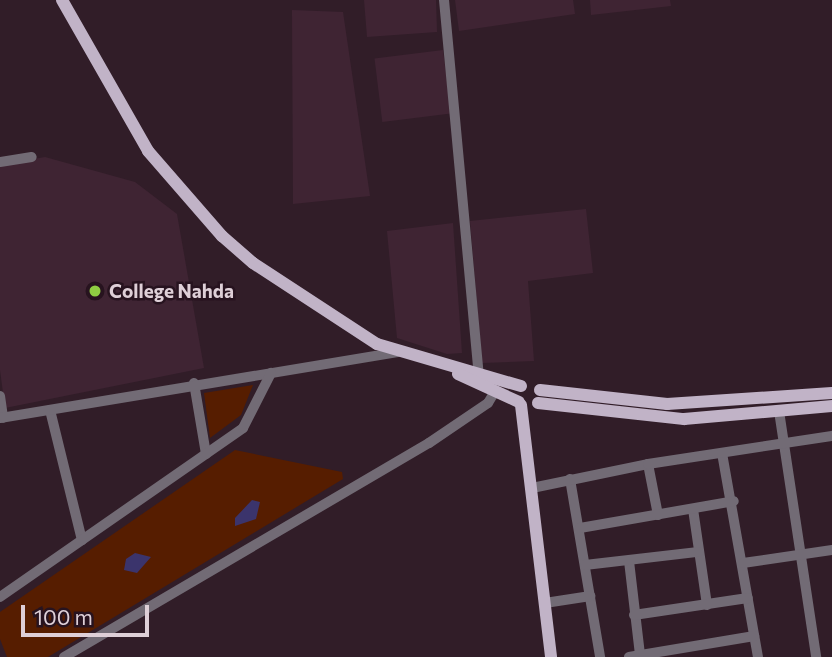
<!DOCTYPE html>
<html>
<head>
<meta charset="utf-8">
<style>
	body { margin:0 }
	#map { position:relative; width:832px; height:657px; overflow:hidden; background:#311d28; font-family:Commissioner,sans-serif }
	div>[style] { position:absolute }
	.built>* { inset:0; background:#3f2433; transform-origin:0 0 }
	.green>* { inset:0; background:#561d00 }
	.water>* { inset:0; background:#3b346c }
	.minor>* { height:10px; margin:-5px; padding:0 5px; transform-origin:5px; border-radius:5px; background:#726b75 }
	.major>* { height:12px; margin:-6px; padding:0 6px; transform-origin:6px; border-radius:6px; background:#c1b3c7 }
	.dots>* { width:19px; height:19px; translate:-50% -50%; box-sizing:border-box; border:4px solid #27131f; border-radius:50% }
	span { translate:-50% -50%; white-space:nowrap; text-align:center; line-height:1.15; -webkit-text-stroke:5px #27131f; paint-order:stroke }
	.poi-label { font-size:19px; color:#decfd7; font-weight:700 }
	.left { translate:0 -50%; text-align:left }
	.scale { position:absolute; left:21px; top:605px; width:128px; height:32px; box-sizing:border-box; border:4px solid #decfd7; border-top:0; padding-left:9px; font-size:21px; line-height:24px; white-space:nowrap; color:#decfd7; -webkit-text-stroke:5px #27131f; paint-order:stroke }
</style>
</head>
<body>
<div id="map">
	<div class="built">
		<div style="clip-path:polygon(364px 0,436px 0,437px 32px,367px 37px)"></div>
		<div style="clip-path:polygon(455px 0,573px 0,575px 14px,459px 31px)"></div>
		<div style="clip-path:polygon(590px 0,670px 0,671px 6px,591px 15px)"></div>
		<div style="clip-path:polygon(292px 10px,343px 12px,370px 196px,293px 204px)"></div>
		<div style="left:443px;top:50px;width:64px;height:69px;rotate:83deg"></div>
		<div style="clip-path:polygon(45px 157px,135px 182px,177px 214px,204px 368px,5px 408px,0 370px,0 165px)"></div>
		<div style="clip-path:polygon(586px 209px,593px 273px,528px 281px,534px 361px,482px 363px,470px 221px)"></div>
		<div style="clip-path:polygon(453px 223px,462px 353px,447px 354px,397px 338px,387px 231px)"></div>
	</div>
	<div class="green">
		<div style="clip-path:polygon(253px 385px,241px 415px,210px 438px,204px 393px)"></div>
		<div style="clip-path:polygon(235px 450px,342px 472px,343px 479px,48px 657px,7px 657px,0 639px,0 612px)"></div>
	</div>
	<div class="water">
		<div style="clip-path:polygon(252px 500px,260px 502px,256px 519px,235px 526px,235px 518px)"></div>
		<div style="clip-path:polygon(135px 553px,151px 557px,137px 573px,124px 570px,126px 559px)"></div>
	</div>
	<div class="minor">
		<div style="left:444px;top:0;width:377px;rotate:84.7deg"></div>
		<div style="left:0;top:162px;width:32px;rotate:-9deg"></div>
		<div style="left:194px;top:383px;width:72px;rotate:80.4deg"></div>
		<div style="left:0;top:396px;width:22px;rotate:82deg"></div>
		<div style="left:50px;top:410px;width:134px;rotate:76.2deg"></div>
		<div style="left:779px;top:411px;width:249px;rotate:81.4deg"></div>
		<div style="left:0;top:418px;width:403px;rotate:-9.4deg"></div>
		<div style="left:722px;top:453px;width:207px;rotate:80deg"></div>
		<div style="left:648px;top:464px;width:52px;rotate:78.9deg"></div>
		<div style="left:570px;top:479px;width:181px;rotate:80.4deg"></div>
		<div style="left:532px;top:488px;width:118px;rotate:-11.7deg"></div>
		<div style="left:648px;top:464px;width:186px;rotate:-8.7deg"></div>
		<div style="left:693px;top:509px;width:97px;rotate:81.7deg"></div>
		<div style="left:580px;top:528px;width:156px;rotate:-9.9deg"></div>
		<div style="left:629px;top:561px;width:95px;rotate:83.3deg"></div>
		<div style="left:743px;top:563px;width:90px;rotate:-8.3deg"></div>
		<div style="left:585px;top:565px;width:114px;rotate:-6.6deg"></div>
		<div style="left:0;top:597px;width:296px;rotate:-34.8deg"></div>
		<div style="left:243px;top:428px;width:62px;rotate:-63deg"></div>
		<div style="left:545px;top:603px;width:46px;rotate:-8.8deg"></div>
		<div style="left:634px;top:615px;width:115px;rotate:-8.5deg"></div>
		<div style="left:64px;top:657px;width:423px;rotate:-30.4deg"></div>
		<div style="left:429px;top:443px;width:71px;rotate:-34.1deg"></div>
		<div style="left:488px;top:403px;width:12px;rotate:-59deg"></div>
		<div style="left:629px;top:657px;width:127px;rotate:-9.5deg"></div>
	</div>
	<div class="major">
		<div style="left:62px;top:0;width:174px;rotate:60.3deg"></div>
		<div style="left:148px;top:151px;width:113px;rotate:49deg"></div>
		<div style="left:222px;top:236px;width:41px;rotate:41.1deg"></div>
		<div style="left:253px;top:263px;width:148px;rotate:33.2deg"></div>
		<div style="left:377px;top:344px;width:150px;rotate:16.3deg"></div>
		<div style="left:458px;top:374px;width:67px;rotate:24.7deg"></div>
		<div style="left:540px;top:390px;width:128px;rotate:6.3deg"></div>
		<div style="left:667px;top:404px;width:165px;rotate:-3.8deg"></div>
		<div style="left:538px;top:403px;width:147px;rotate:6.3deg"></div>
		<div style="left:684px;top:419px;width:149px;rotate:-5deg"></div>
		<div style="left:521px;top:405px;width:254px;rotate:83.2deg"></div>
	</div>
	<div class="dots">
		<div style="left:95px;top:291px;background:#8fcd42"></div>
	</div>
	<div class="poi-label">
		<span class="left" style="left:109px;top:291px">College Nahda</span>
	</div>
	<div class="scale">100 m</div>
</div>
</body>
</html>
